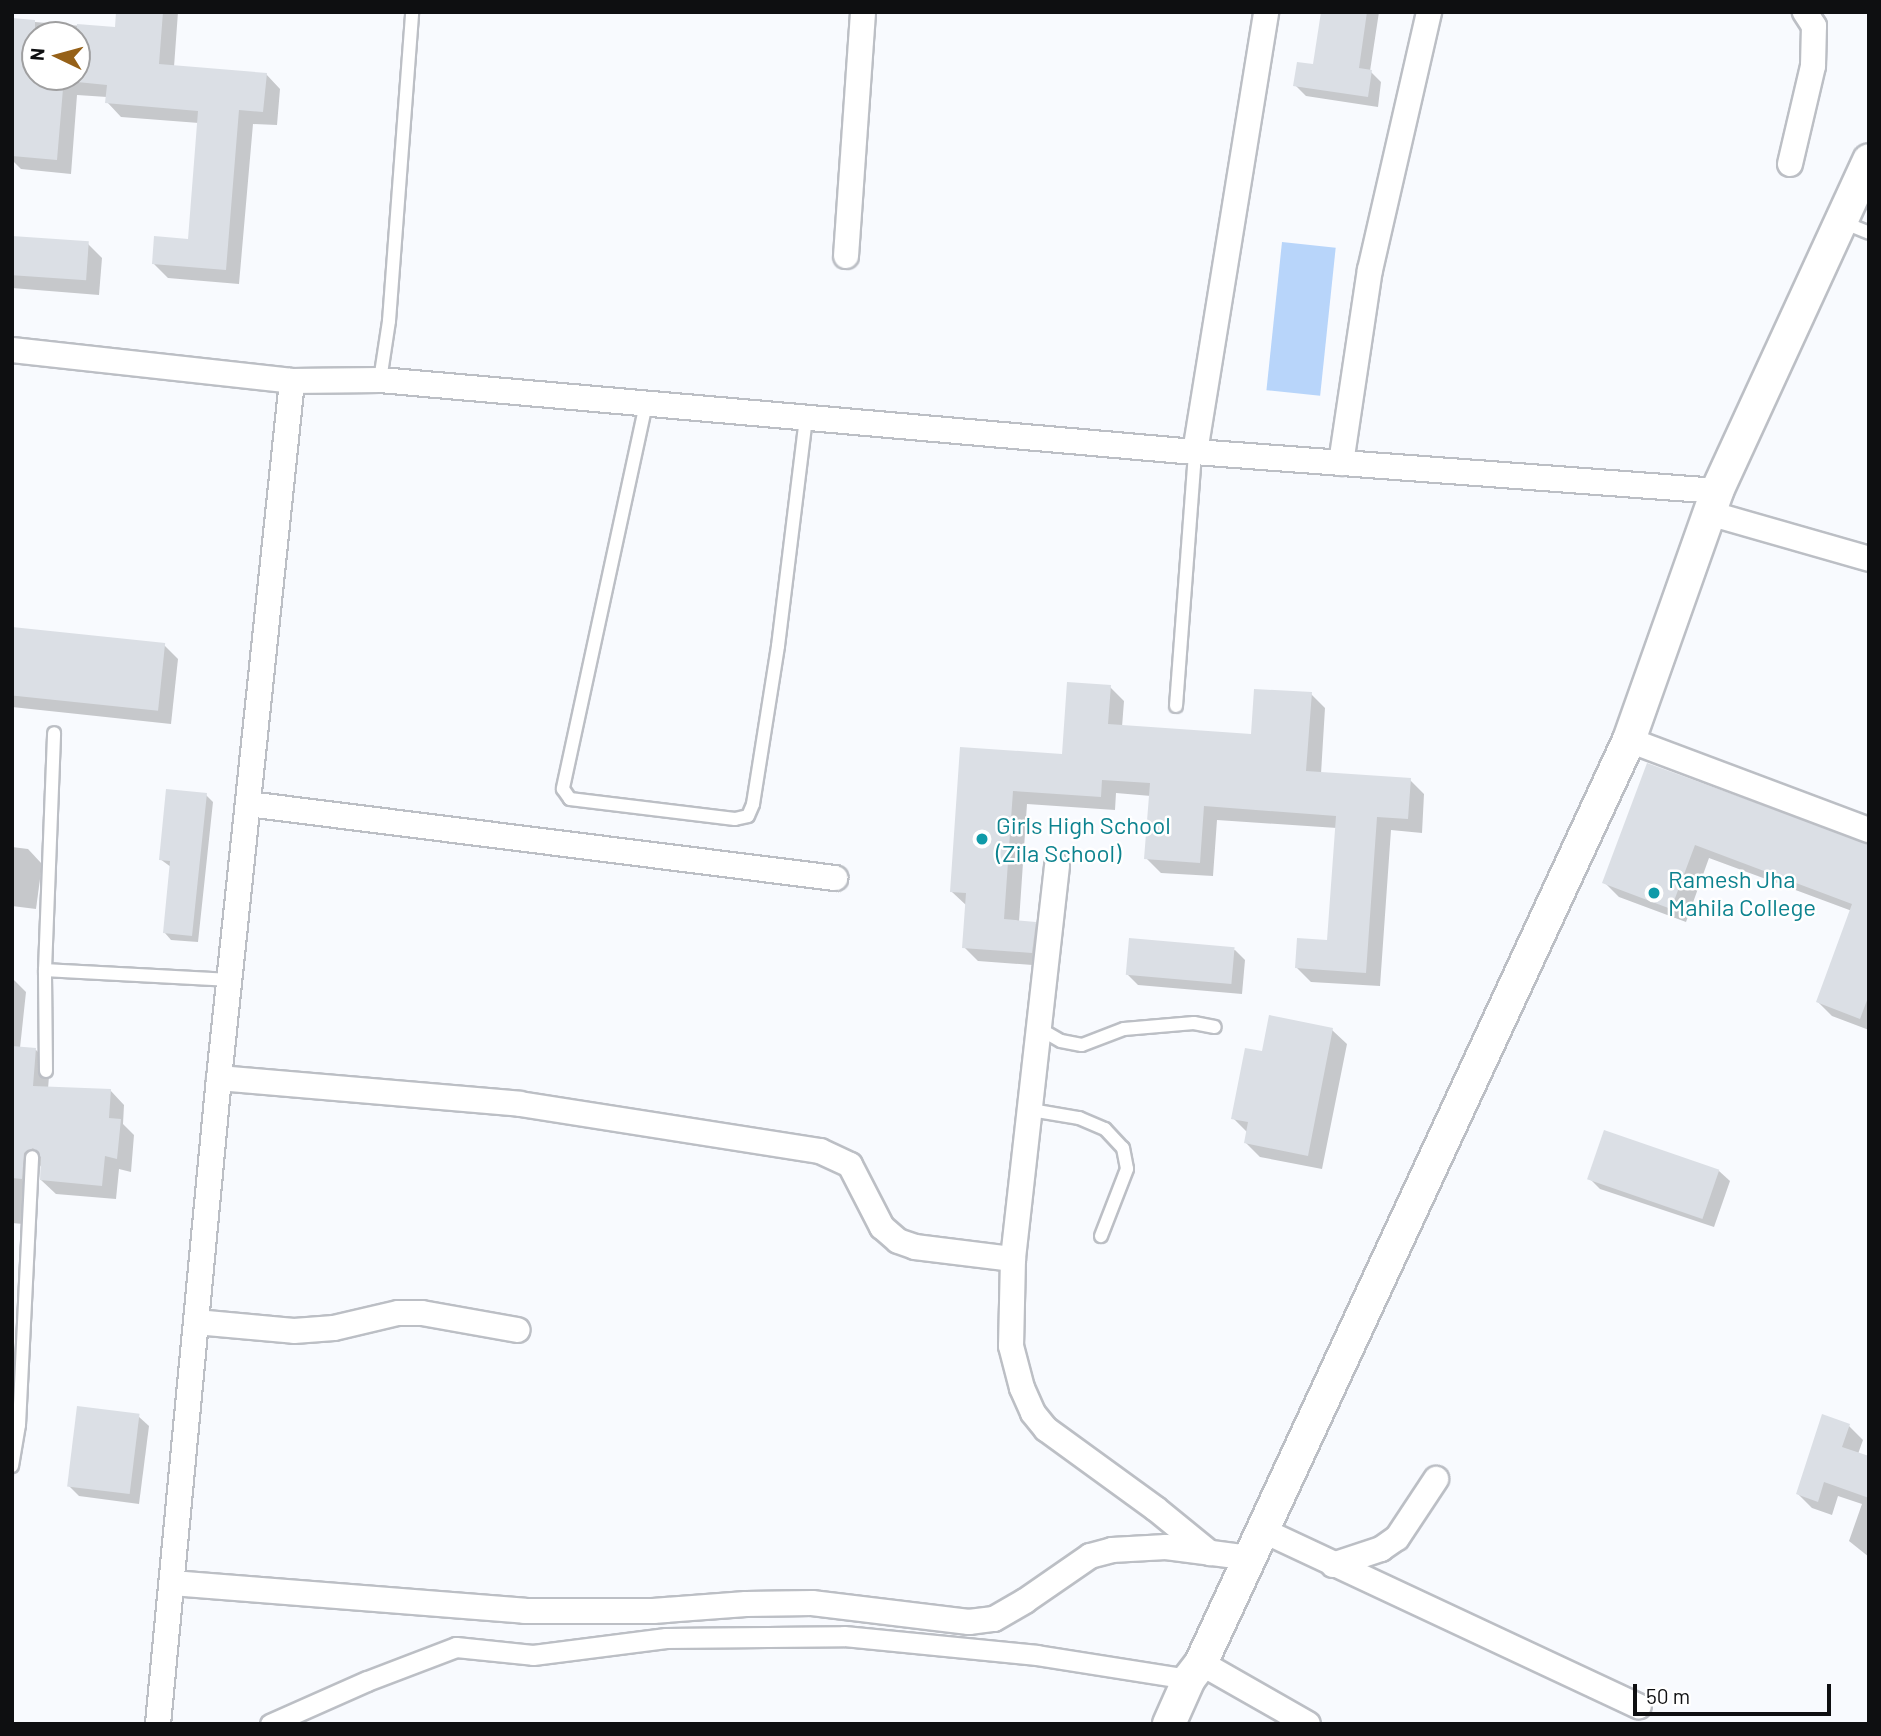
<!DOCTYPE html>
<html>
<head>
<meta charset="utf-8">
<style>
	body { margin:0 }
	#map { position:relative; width:1881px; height:1736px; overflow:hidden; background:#f8fafe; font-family:Barlow,sans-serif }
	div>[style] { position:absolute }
	.water>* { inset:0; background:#b8d5fa; transform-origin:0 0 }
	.shadow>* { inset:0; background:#0003 }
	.building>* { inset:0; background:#dbdfe5; transform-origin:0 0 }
	.roads { filter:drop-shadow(2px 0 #bcbfc5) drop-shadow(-2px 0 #bcbfc5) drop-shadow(0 2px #bcbfc5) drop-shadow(0 -2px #bcbfc5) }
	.service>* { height:12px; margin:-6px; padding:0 6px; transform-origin:6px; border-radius:6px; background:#fff }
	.pedestrian>* { height:19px; margin:-9.5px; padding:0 9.5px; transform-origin:9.5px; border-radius:9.5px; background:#fff }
	.minor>* { height:24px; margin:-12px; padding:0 12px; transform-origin:12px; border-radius:12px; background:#fff }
	.tertiary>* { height:32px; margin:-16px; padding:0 16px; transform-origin:16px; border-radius:16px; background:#fff }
	.dots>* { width:19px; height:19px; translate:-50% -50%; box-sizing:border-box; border:4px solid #fff; border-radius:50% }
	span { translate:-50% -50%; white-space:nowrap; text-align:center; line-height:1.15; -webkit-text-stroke:5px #fff; paint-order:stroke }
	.culture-label { font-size:24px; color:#0d838f }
	.left { translate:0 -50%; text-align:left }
	.frame { position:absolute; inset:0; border:14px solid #0e0f11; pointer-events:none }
	.north { position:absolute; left:21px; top:21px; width:70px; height:70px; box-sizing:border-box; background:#fff; border:2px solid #9f9fa0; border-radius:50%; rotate:275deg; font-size:19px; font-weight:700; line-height:28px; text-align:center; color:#0e0f11 }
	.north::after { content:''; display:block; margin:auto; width:24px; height:32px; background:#966118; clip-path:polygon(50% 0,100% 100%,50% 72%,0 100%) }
	.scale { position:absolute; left:1633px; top:1684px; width:198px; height:32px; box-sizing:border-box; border:4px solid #0e0f11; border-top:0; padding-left:9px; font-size:21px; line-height:24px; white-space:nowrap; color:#0e0f11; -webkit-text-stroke:5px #fff; paint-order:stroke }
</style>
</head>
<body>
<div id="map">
	<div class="water">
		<div style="left:1282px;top:242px;width:54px;height:149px;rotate:6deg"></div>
	</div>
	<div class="shadow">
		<div style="clip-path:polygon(evenodd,118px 12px,178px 12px,174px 67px,266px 74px,280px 89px,277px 125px,253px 124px,239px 284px,168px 278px,154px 264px,189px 241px,199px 123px,121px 117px,107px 102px,107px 97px,77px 95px,71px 174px,21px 169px,12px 160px,12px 20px,116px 29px,118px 12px,35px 35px,77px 35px,77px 77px,35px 77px,35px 35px)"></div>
		<div style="clip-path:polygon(1323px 12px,1379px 12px,1370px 71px,1381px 82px,1378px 107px,1306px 96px,1295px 85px,1315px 66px)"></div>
		<div style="clip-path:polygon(12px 237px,88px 244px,102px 258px,99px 295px,12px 288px)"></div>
		<div style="clip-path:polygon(12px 628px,164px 645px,178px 659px,171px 724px,12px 707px)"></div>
		<div style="clip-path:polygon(1110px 687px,1124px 701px,1122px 727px,1252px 736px,1311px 694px,1325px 708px,1321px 774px,1410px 780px,1424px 794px,1422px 833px,1391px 830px,1380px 986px,1311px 982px,1297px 968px,1329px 942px,1337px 828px,1217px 820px,1213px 876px,1161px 873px,1146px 858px,1151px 796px,1116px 793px,1115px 810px,1027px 804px,1019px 922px,1035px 923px,1049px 938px,1046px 966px,978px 961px,964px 947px,967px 906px,952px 892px,962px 749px,1064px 756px)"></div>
		<div style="clip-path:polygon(1648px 765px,1869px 845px,1869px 1030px,1832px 1016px,1818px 1002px,1852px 911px,1709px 858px,1686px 922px,1619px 897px,1604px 882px)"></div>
		<div style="clip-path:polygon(206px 795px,213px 802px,198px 942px,171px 940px,165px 933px,171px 867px,160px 859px)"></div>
		<div style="clip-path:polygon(12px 847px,28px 849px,42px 864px,36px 909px,12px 906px)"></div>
		<div style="clip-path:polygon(1235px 950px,1245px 960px,1242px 994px,1138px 985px,1127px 974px)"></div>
		<div style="clip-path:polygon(12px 978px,26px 992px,20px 1048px,36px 1050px,50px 1064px,48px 1089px,110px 1090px,124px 1105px,123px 1124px,134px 1135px,131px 1172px,119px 1169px,116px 1199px,56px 1194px,41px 1180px,42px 1164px,37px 1171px,34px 1225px,12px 1223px)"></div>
		<div style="clip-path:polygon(1332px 1030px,1347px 1044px,1322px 1169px,1260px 1157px,1246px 1143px,1248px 1133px,1233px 1118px,1263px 1053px)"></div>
		<div style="clip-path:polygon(1719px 1171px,1730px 1181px,1714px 1227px,1600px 1189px,1589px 1178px)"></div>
		<div style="clip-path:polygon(138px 1416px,149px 1426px,139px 1504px,79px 1496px,69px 1486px)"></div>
		<div style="clip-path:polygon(1849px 1426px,1863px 1440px,1858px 1454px,1869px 1458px,1869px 1557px,1849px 1541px,1862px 1504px,1838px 1496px,1832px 1515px,1812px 1508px,1797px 1493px)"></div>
		<div style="clip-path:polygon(12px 1466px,15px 1468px,12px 1495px)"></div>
	</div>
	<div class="building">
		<div style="clip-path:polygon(116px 12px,163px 12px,159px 64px,267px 73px,263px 112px,239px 110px,226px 270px,152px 264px,154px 236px,188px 239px,198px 111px,105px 103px,107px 85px,77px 82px,77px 24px,115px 27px)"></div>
		<div style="clip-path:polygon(1321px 12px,1367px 12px,1359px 68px,1372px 70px,1368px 97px,1293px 86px,1297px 62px,1313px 64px)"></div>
		<div style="clip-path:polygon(12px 18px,35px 20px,35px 77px,64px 77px,57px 160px,12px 156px)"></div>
		<div style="left:12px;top:236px;width:77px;height:39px;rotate:4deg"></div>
		<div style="left:12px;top:627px;width:154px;height:68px;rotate:6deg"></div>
		<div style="clip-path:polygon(1067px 682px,1111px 685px,1108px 724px,1251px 734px,1254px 689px,1312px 692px,1306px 771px,1411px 778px,1408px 819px,1377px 817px,1366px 973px,1295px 968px,1297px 938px,1327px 940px,1336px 816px,1204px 806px,1200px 863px,1144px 859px,1150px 783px,1102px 780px,1101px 797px,1013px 791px,1004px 919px,1036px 922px,1032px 953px,962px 948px,966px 893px,950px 892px,960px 747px,1062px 754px)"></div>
		<div style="clip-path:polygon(1647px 763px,1869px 844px,1869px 995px,1860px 1019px,1816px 1002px,1852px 904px,1695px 845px,1671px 909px,1602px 883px)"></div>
		<div style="clip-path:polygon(166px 789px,207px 793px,192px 936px,163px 933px,170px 861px,159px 860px)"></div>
		<div style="left:1129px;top:938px;width:106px;height:37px;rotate:5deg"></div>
		<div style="clip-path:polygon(1269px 1015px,1333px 1028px,1308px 1156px,1244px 1143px,1248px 1122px,1231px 1119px,1245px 1048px,1262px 1051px)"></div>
		<div style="clip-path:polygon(12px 1046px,36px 1048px,33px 1086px,111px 1089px,109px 1118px,121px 1119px,117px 1159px,105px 1156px,102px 1186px,40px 1180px,41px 1157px,33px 1148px,24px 1153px,22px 1179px,12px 1178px)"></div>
		<div style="left:1604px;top:1130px;width:122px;height:52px;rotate:19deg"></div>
		<div style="left:77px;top:1406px;width:63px;height:81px;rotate:7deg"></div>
		<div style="clip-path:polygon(1822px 1414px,1850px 1424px,1842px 1447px,1869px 1456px,1869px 1498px,1824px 1482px,1818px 1502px,1796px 1494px)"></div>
	</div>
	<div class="roads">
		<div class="service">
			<div style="left:1840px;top:221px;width:31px;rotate:22deg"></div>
			<div style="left:380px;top:380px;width:60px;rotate:-81.3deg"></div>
			<div style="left:389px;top:321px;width:310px;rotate:-85.7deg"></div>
			<div style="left:646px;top:404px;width:394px;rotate:102.2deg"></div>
			<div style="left:563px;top:789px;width:12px;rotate:55deg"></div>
			<div style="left:570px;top:799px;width:166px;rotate:6.9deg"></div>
			<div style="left:735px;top:819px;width:13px;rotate:-13deg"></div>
			<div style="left:748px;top:816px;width:13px;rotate:-67deg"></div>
			<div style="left:753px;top:804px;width:160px;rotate:-81deg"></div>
			<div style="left:778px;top:646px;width:230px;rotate:-83deg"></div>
			<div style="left:1176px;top:706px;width:255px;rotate:-85.7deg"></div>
			<div style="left:45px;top:970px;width:185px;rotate:3.1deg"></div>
			<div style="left:1040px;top:1029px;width:24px;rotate:30deg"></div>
			<div style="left:1061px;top:1041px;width:21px;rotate:11deg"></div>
			<div style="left:1082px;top:1045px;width:45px;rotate:-20.9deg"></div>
			<div style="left:1124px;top:1029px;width:70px;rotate:-4.9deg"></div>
			<div style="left:1194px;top:1023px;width:21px;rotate:11deg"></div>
			<div style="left:46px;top:1071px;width:101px;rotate:-90.6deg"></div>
			<div style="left:45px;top:970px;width:237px;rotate:-87.8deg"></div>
			<div style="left:1031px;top:1110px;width:49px;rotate:9.5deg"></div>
			<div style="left:1079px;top:1118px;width:28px;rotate:23deg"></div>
			<div style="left:1105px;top:1129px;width:26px;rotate:47deg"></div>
			<div style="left:1123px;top:1148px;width:21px;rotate:79deg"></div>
			<div style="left:1127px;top:1169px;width:72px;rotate:111.2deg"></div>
			<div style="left:12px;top:1466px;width:42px;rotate:-80.3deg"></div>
			<div style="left:19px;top:1425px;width:268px;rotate:-87.2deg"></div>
		</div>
		<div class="pedestrian">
			<div style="left:270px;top:1724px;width:106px;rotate:-23.9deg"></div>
			<div style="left:367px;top:1681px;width:95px;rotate:-20.9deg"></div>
			<div style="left:456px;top:1647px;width:77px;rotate:5.9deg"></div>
			<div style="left:533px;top:1655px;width:134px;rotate:-7.3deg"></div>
			<div style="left:666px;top:1638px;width:178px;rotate:-0.6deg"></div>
			<div style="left:844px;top:1636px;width:194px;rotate:5.6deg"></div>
			<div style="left:1037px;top:1655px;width:154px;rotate:9deg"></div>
		</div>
		<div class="minor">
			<div style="left:1790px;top:164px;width:101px;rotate:-76.8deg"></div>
			<div style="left:1813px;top:66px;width:40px;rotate:-88.6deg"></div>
			<div style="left:1814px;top:26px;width:17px;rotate:-123deg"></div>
			<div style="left:846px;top:256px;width:245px;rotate:-86deg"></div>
			<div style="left:12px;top:350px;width:282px;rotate:6.3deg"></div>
			<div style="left:292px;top:381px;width:88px;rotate:-0.7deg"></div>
			<div style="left:380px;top:380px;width:818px;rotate:5.05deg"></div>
			<div style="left:1195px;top:452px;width:523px;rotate:4.27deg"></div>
			<div style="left:1195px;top:452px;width:446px;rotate:-80.8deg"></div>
			<div style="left:1341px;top:463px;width:195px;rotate:-81.5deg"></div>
			<div style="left:1370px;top:270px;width:265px;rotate:-77.1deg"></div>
			<div style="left:1709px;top:513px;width:166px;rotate:16deg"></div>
			<div style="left:1629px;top:740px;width:256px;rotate:20.6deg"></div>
			<div style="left:248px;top:804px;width:592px;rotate:7.19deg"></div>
			<div style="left:1057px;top:866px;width:395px;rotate:96.4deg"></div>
			<div style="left:1013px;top:1259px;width:87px;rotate:91.3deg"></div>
			<div style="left:1011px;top:1346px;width:43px;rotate:75.3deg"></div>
			<div style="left:1022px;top:1388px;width:27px;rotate:66deg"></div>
			<div style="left:1033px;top:1413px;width:21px;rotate:51deg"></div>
			<div style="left:1046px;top:1429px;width:136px;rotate:36deg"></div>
			<div style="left:1156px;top:1509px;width:70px;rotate:39.2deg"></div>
			<div style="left:219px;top:1078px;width:302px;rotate:4.9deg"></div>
			<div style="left:520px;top:1104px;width:304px;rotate:8.9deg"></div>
			<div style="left:820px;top:1151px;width:33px;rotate:25deg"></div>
			<div style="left:850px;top:1165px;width:70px;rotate:62.7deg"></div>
			<div style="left:882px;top:1227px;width:21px;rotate:41deg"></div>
			<div style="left:898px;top:1241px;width:18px;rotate:19deg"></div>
			<div style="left:915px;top:1247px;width:99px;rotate:7deg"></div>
			<div style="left:196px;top:1322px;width:98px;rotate:5.2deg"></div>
			<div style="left:294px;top:1331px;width:40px;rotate:-4.3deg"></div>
			<div style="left:334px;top:1328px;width:66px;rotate:-13.2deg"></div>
			<div style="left:398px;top:1313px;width:24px"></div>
			<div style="left:422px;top:1313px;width:97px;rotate:10.1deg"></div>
			<div style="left:1262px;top:1530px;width:416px;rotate:25.1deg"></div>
			<div style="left:1333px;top:1565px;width:51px;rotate:-18.4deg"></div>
			<div style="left:1381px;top:1549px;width:19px;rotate:-35deg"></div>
			<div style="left:1397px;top:1538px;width:71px;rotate:-56.5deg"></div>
			<div style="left:172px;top:1583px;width:354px;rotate:4.5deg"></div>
			<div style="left:525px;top:1611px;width:128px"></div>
			<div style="left:653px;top:1611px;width:93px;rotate:-4.3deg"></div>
			<div style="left:746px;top:1604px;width:66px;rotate:-0.9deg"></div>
			<div style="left:812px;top:1603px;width:158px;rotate:6.9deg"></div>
			<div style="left:969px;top:1622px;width:25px;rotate:-7deg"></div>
			<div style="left:994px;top:1619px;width:36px;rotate:-30deg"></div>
			<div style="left:1025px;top:1601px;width:79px;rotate:-34.7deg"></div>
			<div style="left:1090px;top:1556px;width:23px;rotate:-15deg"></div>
			<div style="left:1112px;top:1550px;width:54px;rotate:-3.2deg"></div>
			<div style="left:1166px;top:1547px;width:84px;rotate:7.5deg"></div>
			<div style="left:1201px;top:1663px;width:123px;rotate:29.7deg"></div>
			<div style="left:158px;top:1724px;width:649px;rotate:-84.61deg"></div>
			<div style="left:219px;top:1078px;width:701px;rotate:-84.02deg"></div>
		</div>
		<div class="tertiary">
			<div style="left:1169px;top:1724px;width:49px;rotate:-66deg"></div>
			<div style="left:1189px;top:1679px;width:20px;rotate:-53deg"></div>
			<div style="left:1201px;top:1663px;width:1017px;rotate:-65.12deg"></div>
			<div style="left:1629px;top:740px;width:264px;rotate:-70.5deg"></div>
			<div style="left:1717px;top:491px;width:364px;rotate:-65.3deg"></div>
		</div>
	</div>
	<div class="dots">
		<div style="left:982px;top:839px;background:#0f9aa8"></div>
		<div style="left:1654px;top:893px;background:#0f9aa8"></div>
	</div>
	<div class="culture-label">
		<span class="left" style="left:996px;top:839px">Girls High School<br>(Zila School)</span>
		<span class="left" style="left:1668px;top:893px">Ramesh Jha<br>Mahila College</span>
	</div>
	<div class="frame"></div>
	<div class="north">N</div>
	<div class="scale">50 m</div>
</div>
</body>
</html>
